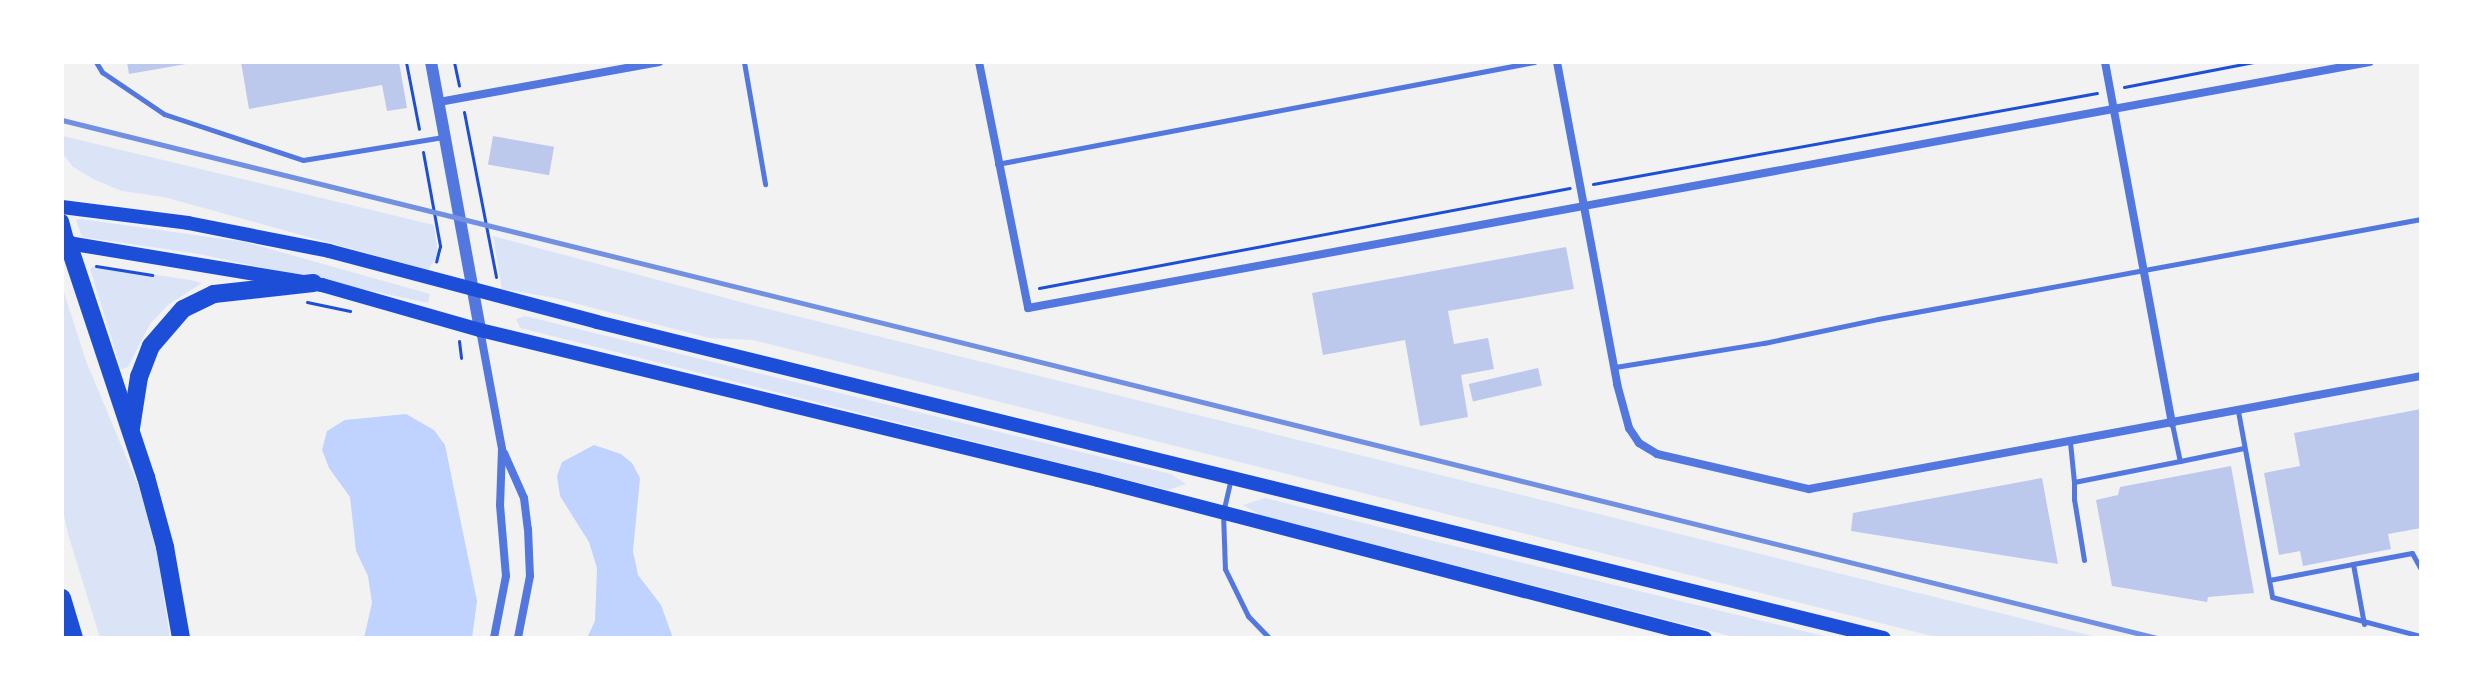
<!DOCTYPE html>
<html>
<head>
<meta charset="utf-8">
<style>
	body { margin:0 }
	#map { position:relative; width:2483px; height:700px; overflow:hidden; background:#f2f2f2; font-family:"Sofia Sans Condensed",sans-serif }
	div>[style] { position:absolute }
	.green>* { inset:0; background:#dbe4f7 }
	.water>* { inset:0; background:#bfd3fe }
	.building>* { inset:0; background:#bdc9ec; transform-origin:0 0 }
	.path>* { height:3px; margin:-1.5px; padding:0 1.5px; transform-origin:1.5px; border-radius:1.5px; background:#1d4ed8 }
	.service>* { height:5px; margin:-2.5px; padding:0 2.5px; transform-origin:2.5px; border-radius:2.5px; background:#5277de }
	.minor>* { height:8px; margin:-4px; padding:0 4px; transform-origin:4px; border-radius:4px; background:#5277de }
	.tertiary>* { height:12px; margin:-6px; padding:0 6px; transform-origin:6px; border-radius:6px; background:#5277de }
	.secondary>* { height:14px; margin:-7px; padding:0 7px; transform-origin:7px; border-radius:7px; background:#1d4ed8 }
	.motorway>* { height:18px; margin:-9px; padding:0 9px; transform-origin:9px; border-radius:9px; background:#1d4ed8 }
	.rail>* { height:5px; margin:-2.5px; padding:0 2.5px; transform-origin:2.5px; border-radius:2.5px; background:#7290e2 }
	span { translate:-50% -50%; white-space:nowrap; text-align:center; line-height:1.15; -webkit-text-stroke:8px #fff; paint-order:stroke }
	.frame { position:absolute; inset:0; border:64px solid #fff; pointer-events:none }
</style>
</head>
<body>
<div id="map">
	<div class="green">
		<div style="clip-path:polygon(63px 136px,434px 225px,438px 255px,428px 270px,164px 197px,122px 191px,95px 180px,73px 167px,62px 153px)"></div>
		<div style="clip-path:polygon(81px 219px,245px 242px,430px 294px,428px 303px,199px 254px,82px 237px,76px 220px)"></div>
		<div style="clip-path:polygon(493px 236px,756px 306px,2101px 638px,1940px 638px,753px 340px,709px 338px,555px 298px,502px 289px)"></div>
		<div style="clip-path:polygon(94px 266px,191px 280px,202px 283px,168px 305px,150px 324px,128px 367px,121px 369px,90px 269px)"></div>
		<div style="clip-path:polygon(62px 286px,86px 361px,140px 490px,158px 558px,170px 638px,100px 638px,68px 534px,62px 507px)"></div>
		<div style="clip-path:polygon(525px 316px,1171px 474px,1186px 484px,1168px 490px,520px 328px,516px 319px)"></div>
		<div style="clip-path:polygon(1265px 498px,1438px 542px,1832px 638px,1738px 638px,1260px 515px,1243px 505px)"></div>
	</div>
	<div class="water">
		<div style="clip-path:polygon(406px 414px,434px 430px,445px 445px,477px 601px,472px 638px,364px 638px,372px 603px,368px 576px,356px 551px,350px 497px,329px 468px,322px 450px,327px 431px,345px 420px)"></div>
		<div style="clip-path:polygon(594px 445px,621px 454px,632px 463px,640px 478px,633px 551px,638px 575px,661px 605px,673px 638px,587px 638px,595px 621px,597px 568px,589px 542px,560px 496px,557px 476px,562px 462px)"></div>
	</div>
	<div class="building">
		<div style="clip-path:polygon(127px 62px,186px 62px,186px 64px,129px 74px)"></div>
		<div style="clip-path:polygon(241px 62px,399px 62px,407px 108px,387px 111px,382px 85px,249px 109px)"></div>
		<div style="left:493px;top:136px;width:62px;height:29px;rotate:10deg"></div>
		<div style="clip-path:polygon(1566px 247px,1574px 289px,1448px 311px,1454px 344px,1488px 338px,1494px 369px,1461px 375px,1468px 417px,1420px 426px,1405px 340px,1323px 355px,1312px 293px)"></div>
		<div style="left:1538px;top:368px;width:18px;height:71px;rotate:77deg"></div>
		<div style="clip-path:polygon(2421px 409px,2421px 528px,2388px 534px,2391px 549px,2303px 566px,2300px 551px,2279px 555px,2264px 473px,2300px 466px,2294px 433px)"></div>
		<div style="clip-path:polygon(2231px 466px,2254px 593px,2208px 597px,2207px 602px,2112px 586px,2096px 500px,2118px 495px,2120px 487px)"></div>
		<div style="clip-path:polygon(2042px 478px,2058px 564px,1851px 531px,1853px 513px)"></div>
	</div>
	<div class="path">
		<div style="left:406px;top:62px;width:68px;rotate:79deg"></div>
		<div style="left:454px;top:62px;width:24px;rotate:78deg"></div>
		<div style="left:2124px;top:87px;width:132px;rotate:-10.9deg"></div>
		<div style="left:464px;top:112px;width:168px;rotate:79deg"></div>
		<div style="left:423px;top:152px;width:96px;rotate:79.7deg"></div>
		<div style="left:440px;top:246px;width:16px;rotate:104deg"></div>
		<div style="left:1593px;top:184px;width:512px;rotate:-10.23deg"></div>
		<div style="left:96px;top:266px;width:57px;rotate:9.1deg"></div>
		<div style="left:1039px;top:288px;width:540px;rotate:-10.67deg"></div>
		<div style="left:307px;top:302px;width:44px;rotate:11.8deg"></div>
		<div style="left:459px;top:341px;width:17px;rotate:83deg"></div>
	</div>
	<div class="service">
		<div style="left:96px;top:62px;width:12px;rotate:59deg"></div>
		<div style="left:102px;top:72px;width:75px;rotate:34.1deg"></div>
		<div style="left:164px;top:114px;width:146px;rotate:18.3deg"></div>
		<div style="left:303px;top:160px;width:142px;rotate:-9.3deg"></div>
		<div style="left:744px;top:62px;width:124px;rotate:80.2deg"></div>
		<div style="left:997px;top:164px;width:547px;rotate:-10.75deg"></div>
		<div style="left:1615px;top:367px;width:151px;rotate:-9.2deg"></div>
		<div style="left:1764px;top:343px;width:116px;rotate:-11.9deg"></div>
		<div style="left:1878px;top:319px;width:552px;rotate:-10.43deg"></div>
		<div style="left:2238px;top:411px;width:189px;rotate:79.6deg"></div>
		<div style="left:2272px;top:597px;width:154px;rotate:14.7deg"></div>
		<div style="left:2172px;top:424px;width:38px;rotate:78deg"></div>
		<div style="left:2180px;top:461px;width:65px;rotate:-11.5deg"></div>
		<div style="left:2070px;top:442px;width:40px;rotate:84.3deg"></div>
		<div style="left:1231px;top:478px;width:36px;rotate:103deg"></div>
		<div style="left:1223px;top:513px;width:56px;rotate:88deg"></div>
		<div style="left:1225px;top:569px;width:52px;rotate:63.9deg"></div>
		<div style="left:1248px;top:616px;width:30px;rotate:46deg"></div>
		<div style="left:2084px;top:560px;width:62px;rotate:-99.3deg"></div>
		<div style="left:2074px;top:499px;width:17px;rotate:-90deg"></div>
		<div style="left:2074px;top:482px;width:108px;rotate:-11.2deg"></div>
		<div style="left:2269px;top:580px;width:86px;rotate:-10.8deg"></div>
		<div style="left:2364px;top:624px;width:61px;rotate:-100.4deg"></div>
		<div style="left:2353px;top:564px;width:60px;rotate:-10.6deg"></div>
		<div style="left:2412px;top:553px;width:18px;rotate:61deg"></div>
	</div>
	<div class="minor">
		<div style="left:979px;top:62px;width:251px;rotate:78.7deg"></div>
		<div style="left:1028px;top:308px;width:1364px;rotate:-10.39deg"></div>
		<div style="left:1557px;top:62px;width:328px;rotate:79.4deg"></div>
		<div style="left:1617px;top:384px;width:46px;rotate:74.7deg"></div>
		<div style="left:1629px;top:428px;width:18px;rotate:56deg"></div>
		<div style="left:1639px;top:443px;width:21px;rotate:31deg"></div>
		<div style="left:1657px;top:454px;width:156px;rotate:13deg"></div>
		<div style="left:1809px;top:489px;width:622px;rotate:-10.46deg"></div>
		<div style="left:2105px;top:62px;width:368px;rotate:79.5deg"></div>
		<div style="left:439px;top:102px;width:224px;rotate:-10.3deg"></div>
		<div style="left:480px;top:330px;width:121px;rotate:79.5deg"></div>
		<div style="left:502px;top:449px;width:56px;rotate:92deg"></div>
		<div style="left:500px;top:505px;width:71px;rotate:85.2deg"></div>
		<div style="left:506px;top:576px;width:63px;rotate:101deg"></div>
		<div style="left:504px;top:453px;width:49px;rotate:66deg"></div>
		<div style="left:524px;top:498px;width:31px;rotate:83deg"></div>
		<div style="left:528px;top:529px;width:47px;rotate:87.6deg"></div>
		<div style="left:530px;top:576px;width:63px;rotate:101deg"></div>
	</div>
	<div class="tertiary">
		<div style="left:431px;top:62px;width:272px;rotate:79.6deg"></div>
	</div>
	<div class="secondary">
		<div style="left:62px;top:207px;width:127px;rotate:7.2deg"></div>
		<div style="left:188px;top:223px;width:144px;rotate:11.2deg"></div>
		<div style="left:329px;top:251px;width:277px;rotate:14.8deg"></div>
		<div style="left:597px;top:322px;width:1325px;rotate:13.8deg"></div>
		<div style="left:62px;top:221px;width:23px;rotate:75deg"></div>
		<div style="left:62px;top:242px;width:264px;rotate:9.4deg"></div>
		<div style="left:322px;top:285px;width:164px;rotate:15.9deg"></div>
		<div style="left:480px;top:330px;width:636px;rotate:13.64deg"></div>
		<div style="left:1098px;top:480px;width:627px;rotate:14.59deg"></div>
	</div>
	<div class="motorway">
		<div style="left:68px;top:243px;width:247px;rotate:71.6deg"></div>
		<div style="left:146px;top:477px;width:73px;rotate:74.8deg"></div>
		<div style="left:165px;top:547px;width:92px;rotate:80deg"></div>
		<div style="left:131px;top:428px;width:52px;rotate:-81.1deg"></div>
		<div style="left:139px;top:377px;width:33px;rotate:-69deg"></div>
		<div style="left:151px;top:346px;width:49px;rotate:-49.1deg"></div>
		<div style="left:183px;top:309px;width:34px;rotate:-26deg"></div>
		<div style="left:214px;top:294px;width:100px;rotate:-6.3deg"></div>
		<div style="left:62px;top:598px;width:42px;rotate:73.3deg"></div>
	</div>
	<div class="rail">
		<div style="left:62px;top:120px;width:2158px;rotate:13.89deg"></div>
	</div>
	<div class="frame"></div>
</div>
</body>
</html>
